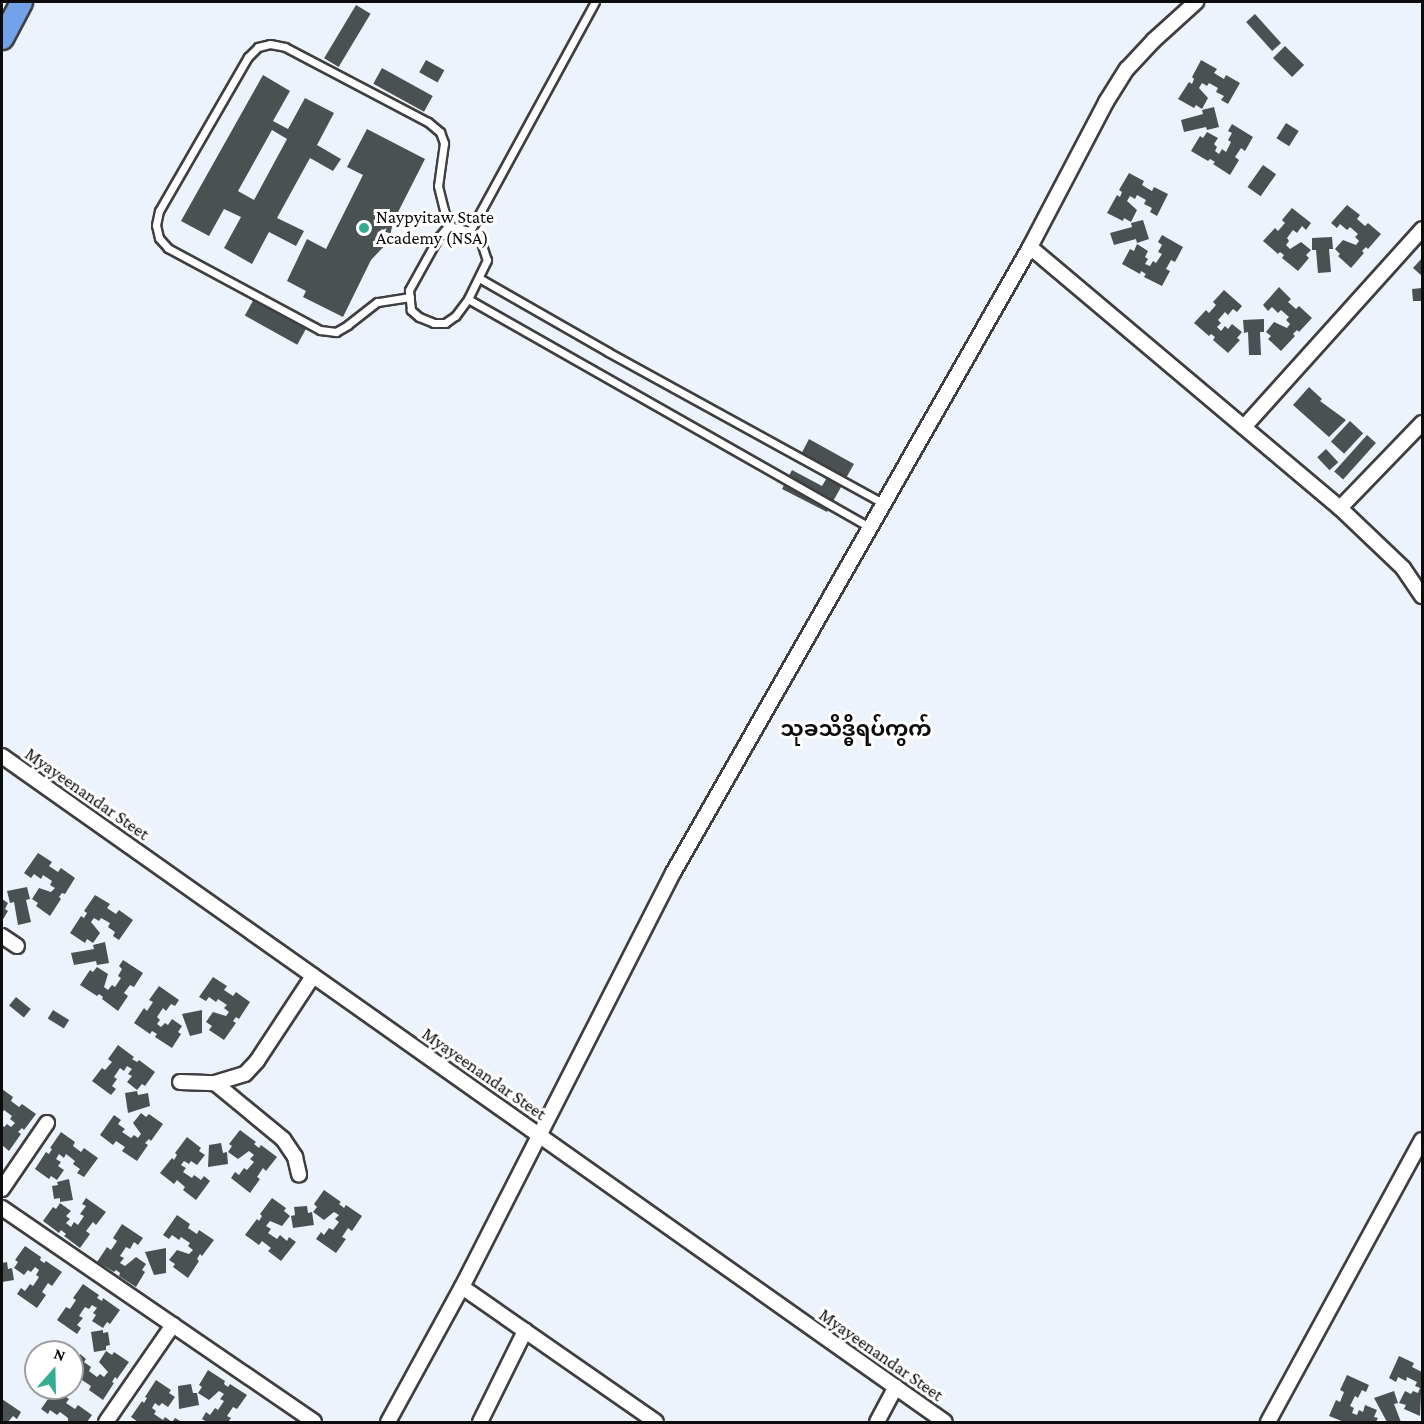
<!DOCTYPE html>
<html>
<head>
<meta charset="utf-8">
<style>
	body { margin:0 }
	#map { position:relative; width:1424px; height:1424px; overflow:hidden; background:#edf3fd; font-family:"Crimson Pro","Noto Sans Myanmar",serif }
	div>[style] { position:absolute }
	.building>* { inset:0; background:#4a5153; transform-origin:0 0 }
	.roads { filter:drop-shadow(2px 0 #3f3f3f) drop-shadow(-2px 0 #3f3f3f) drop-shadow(0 2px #3f3f3f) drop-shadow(0 -2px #3f3f3f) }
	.lane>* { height:7px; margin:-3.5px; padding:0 3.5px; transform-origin:3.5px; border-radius:3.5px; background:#fff }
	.street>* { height:14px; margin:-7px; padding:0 7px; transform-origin:7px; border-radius:7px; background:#fff }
	.primary>* { height:21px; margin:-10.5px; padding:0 10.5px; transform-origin:10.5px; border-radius:10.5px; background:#72a2e8 }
	.dots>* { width:16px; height:16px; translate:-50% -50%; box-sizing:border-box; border:3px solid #fff; border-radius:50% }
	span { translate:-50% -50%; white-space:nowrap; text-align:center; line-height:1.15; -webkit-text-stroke:6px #fff; paint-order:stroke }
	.poi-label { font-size:18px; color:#0c0c0c }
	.left { translate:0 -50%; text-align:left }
	.street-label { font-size:18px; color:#0c0c0c }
	.quarter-label { font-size:21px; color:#0c0c0c; font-weight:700 }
	.frame { position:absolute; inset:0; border:3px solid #0c0c0c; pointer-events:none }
	.north { position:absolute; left:24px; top:1340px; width:60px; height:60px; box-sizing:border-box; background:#fff; border:2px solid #9e9e9e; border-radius:50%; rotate:20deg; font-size:16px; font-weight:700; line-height:24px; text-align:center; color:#0c0c0c }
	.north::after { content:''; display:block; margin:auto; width:21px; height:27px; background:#35ab92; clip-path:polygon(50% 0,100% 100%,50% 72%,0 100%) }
</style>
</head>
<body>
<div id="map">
	<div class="building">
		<div style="left:356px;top:5px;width:17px;height:62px;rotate:31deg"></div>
		<div style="left:1255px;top:14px;width:39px;height:12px;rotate:48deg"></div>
		<div style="left:1285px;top:46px;width:27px;height:17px;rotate:45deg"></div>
		<div style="left:426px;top:60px;width:21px;height:14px;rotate:29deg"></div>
		<div style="clip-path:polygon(1201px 60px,1217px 69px,1214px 73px,1224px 79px,1226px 75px,1240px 83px,1228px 104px,1221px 100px,1224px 96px,1216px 92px,1218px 88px,1209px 83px,1207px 86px,1202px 83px,1199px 88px,1208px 98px,1202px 109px,1196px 105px,1194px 108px,1178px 99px,1189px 82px,1192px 84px,1194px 79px,1192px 77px)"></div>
		<div style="left:382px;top:68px;width:58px;height:18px;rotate:29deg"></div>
		<div style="clip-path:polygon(evenodd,263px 75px,290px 91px,273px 121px,288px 129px,305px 98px,334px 113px,317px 145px,341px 159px,333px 171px,310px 158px,277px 218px,304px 231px,296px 246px,269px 232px,252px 264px,224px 248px,241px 217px,224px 209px,209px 236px,181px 221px,263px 75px,272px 130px,287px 139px,254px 200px,238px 191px,272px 130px)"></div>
		<div style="clip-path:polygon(1214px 107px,1219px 127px,1207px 130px,1206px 127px,1184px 132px,1181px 120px,1203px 114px,1202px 110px)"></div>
		<div style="left:1286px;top:123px;width:15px;height:18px;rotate:32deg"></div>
		<div style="clip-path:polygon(1232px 124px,1253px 137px,1245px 151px,1241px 148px,1235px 157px,1239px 160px,1230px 175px,1213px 164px,1215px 162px,1210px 159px,1208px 161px,1191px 151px,1200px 136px,1203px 138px,1207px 132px,1218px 138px,1214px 144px,1217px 147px,1215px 151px,1219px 154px,1222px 149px,1226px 152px,1231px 142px,1228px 140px,1232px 133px,1228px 131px)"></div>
		<div style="clip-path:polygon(367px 129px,425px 159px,393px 222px,389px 241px,371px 260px,343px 317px,303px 297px,306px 291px,287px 281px,307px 239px,326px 249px,363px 175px,347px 167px)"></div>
		<div style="left:1263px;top:165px;width:16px;height:27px;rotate:35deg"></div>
		<div style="clip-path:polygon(1129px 173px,1144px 181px,1142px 185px,1152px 191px,1154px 187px,1168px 194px,1157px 216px,1150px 212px,1152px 208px,1144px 204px,1146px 200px,1137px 195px,1135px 199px,1130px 196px,1127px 201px,1137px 210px,1131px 222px,1124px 218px,1123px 221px,1107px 213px,1117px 195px,1120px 197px,1122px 192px,1119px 190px)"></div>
		<div style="clip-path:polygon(1347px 205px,1360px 215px,1357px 219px,1365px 226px,1368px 223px,1381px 234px,1368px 249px,1366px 247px,1362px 251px,1364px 253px,1351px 268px,1338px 256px,1340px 254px,1335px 249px,1343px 240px,1356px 245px,1359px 241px,1355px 237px,1358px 234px,1350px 227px,1347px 230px,1340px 224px,1337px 228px,1331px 223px)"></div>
		<div style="clip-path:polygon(1292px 208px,1311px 223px,1306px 230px,1302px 226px,1297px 233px,1293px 230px,1287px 238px,1289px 241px,1286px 245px,1290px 249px,1301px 242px,1311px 250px,1306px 255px,1309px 258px,1298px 271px,1282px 258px,1284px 255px,1280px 252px,1278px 254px,1263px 241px,1275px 228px,1278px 231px,1285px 223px,1282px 220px)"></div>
		<div style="clip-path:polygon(1143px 220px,1149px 239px,1137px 243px,1136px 239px,1114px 245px,1110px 233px,1132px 227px,1131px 223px)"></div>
		<div style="clip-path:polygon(1162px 235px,1183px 247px,1175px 262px,1171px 260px,1166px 269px,1170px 271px,1162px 286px,1144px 277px,1146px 274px,1141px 271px,1140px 274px,1122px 264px,1130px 249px,1134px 251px,1137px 244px,1148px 251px,1145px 257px,1148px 259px,1145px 264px,1150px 266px,1153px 261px,1156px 263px,1162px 254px,1158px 252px,1162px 245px,1158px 242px)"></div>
		<div style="clip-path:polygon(1332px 237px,1333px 249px,1329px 249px,1331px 272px,1318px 273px,1316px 250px,1312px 250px,1312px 238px)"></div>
		<div style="clip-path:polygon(1422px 258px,1422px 276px,1413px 268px)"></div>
		<div style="clip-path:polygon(1279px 287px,1291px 299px,1288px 302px,1296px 309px,1299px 306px,1312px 318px,1299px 332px,1297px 330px,1293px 334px,1295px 336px,1281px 351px,1268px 339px,1271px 336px,1266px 332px,1274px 322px,1287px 328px,1290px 324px,1286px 320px,1289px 317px,1281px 310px,1278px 313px,1272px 307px,1268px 311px,1263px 305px)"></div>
		<div style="clip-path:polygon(1422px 288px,1422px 301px,1413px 301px,1412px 289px)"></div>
		<div style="clip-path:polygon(1224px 290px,1242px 306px,1237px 312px,1233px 309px,1228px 315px,1225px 312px,1218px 320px,1221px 323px,1217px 327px,1221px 331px,1225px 326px,1228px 329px,1232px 324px,1242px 332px,1237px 338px,1240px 340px,1228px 353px,1213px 340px,1215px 337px,1211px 334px,1209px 336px,1194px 323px,1206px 310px,1209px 313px,1216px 305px,1213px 302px)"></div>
		<div style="left:254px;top:299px;width:60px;height:19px;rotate:29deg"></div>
		<div style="clip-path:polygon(1264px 319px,1264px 332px,1260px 332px,1261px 355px,1249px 355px,1248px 332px,1244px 333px,1243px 320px)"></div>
		<div style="clip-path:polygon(1309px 387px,1322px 399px,1320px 401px,1346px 420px,1329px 437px,1293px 405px)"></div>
		<div style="left:1350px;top:421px;width:18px;height:28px;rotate:43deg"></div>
		<div style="left:1367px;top:435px;width:12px;height:49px;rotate:42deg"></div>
		<div style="clip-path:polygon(809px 439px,854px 464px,827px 512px,782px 489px,792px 470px,822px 486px,828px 476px,798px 460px)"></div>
		<div style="left:1326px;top:449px;width:18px;height:12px;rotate:47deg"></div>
		<div style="clip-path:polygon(38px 853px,52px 862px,49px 866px,58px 872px,61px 868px,75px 878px,65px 894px,62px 893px,59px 897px,61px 899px,50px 916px,36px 906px,38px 903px,32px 899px,39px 888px,51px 892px,55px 888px,50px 885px,52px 881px,43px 875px,41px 879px,34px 874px,31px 878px,24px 873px)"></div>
		<div style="clip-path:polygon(27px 887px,30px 899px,26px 900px,31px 922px,18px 925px,14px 902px,10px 903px,7px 891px)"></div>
		<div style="clip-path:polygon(95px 895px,110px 904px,107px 908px,116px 914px,119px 910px,133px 920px,119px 940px,113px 936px,115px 932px,108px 927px,110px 923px,101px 918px,99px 921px,94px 918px,91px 922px,100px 933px,93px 943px,87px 939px,85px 943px,70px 933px,81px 916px,84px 918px,87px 913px,84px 911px)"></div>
		<div style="clip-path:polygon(2px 899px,8px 903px,5px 909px,8px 911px,2px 921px)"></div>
		<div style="clip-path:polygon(105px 942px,109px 963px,97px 965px,96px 961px,74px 965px,71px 953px,94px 949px,93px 945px)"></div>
		<div style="clip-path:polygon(123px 960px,143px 973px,134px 987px,130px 985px,124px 993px,128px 996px,118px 1011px,102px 999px,103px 997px,99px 994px,97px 996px,80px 985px,90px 970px,93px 972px,97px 967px,108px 974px,104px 987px,108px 990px,112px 985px,115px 987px,121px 978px,118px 976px,122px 969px,119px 966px)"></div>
		<div style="clip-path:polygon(213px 977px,227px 986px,224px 990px,233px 996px,236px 992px,250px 1002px,239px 1019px,236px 1017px,233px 1021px,236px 1023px,224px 1040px,209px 1030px,212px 1026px,206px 1022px,213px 1012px,226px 1016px,229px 1012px,224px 1008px,227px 1005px,218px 999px,216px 1002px,209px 997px,206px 1001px,199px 997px)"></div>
		<div style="clip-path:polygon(159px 986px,179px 1000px,175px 1006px,171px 1004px,166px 1011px,163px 1008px,157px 1017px,160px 1020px,157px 1024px,161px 1027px,165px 1023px,168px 1025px,172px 1019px,182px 1026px,178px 1032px,181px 1034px,172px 1048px,155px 1037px,157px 1034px,152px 1031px,150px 1034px,134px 1023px,144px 1008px,147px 1011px,153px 1002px,149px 1000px)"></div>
		<div style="left:16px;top:997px;width:19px;height:11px;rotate:39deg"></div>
		<div style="left:53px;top:1010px;width:19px;height:10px;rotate:32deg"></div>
		<div style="clip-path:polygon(202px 1010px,202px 1033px,190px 1036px,182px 1014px)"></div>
		<div style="clip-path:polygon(118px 1045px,134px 1057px,132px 1059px,137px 1062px,139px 1060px,155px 1072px,145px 1086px,142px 1084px,137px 1090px,127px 1082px,132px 1076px,128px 1074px,132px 1069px,127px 1066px,124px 1071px,120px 1068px,114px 1077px,117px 1079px,112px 1086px,116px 1089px,111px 1095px,92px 1081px,102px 1068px,105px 1070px,112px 1062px,108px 1059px)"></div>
		<div style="clip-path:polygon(2px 1089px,13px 1097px,11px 1101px,19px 1107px,22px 1104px,36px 1114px,24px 1130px,22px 1128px,18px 1132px,21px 1134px,9px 1151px,2px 1145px,2px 1125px,4px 1127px,7px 1124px,11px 1127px,15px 1123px,10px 1119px,12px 1116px,4px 1110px,2px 1113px)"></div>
		<div style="clip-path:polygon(137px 1091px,138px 1095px,148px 1093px,150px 1106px,128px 1113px,125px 1093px)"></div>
		<div style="clip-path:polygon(141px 1113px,146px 1117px,149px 1114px,163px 1124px,151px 1141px,149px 1139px,145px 1143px,148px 1145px,137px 1161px,122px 1151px,125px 1147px,116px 1141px,113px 1145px,100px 1135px,114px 1115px,121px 1120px,118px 1124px,125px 1129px,122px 1132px,131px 1138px,134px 1135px,138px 1138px,141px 1134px,133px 1123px)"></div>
		<div style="clip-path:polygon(240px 1130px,256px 1142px,254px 1144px,259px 1148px,261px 1145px,277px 1157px,266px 1171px,263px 1168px,257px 1177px,260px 1179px,250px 1193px,231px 1178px,235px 1172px,239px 1175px,244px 1168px,247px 1170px,254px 1162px,250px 1159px,254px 1155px,249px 1151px,238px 1159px,228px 1152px,232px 1146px,229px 1144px)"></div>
		<div style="clip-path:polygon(61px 1132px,75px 1142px,73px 1146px,81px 1152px,84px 1148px,98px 1158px,84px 1177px,77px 1173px,80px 1169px,73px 1164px,75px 1161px,66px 1154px,64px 1158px,59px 1154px,56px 1159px,61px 1162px,58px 1166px,64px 1170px,57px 1180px,51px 1176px,49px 1179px,35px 1169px,46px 1152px,49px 1154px,52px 1149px,50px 1148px)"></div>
		<div style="clip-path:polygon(187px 1137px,201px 1148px,199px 1151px,205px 1155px,197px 1165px,191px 1161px,189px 1164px,184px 1161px,181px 1165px,186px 1168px,183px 1172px,192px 1178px,194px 1175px,201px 1180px,204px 1176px,210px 1181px,196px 1200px,183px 1190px,185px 1187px,177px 1180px,174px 1184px,160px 1173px,172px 1158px,174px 1160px,177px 1155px,175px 1153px)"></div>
		<div style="clip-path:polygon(221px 1143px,223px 1153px,227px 1152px,228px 1164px,208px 1167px,209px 1145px)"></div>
		<div style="clip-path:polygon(69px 1179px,73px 1200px,60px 1202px,60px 1198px,54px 1199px,52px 1186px,58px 1185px,57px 1182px)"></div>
		<div style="clip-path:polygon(324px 1190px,341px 1202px,339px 1204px,344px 1208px,346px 1205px,362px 1216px,352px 1231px,348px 1228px,342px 1237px,346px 1239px,336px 1253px,316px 1239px,321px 1232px,324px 1235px,329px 1228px,333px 1230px,339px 1222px,335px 1219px,339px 1215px,334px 1212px,324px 1220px,313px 1212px,317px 1207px,314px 1204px)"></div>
		<div style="clip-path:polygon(86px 1198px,106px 1212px,96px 1225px,93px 1222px,86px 1231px,90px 1234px,80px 1248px,64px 1236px,66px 1234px,61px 1230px,59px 1233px,43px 1221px,53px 1207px,56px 1209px,60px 1203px,71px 1211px,66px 1216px,70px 1219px,66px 1223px,71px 1227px,74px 1222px,78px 1225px,84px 1216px,80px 1214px,86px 1206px,82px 1204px)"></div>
		<div style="clip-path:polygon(272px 1198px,286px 1208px,284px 1211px,290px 1216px,282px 1226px,270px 1221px,266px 1226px,271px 1229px,268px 1233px,277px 1239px,280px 1235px,287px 1241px,289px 1237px,296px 1242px,281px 1261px,268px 1251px,271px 1248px,262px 1241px,259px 1245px,245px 1235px,257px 1219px,259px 1221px,262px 1216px,260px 1214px)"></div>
		<div style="clip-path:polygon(307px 1206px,308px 1213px,312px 1212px,314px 1225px,293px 1228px,291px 1216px,295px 1215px,294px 1207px)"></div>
		<div style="clip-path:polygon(177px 1215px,190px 1224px,188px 1228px,197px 1234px,199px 1230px,214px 1240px,202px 1256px,200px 1254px,197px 1259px,199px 1261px,188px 1278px,173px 1267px,175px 1264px,169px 1260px,177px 1250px,189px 1254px,193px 1250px,188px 1246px,190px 1243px,181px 1237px,179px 1240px,172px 1235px,169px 1239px,163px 1235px)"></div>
		<div style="clip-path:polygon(122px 1224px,143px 1238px,138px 1245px,134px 1242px,130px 1249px,126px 1247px,120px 1256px,124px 1258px,120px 1263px,125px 1266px,136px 1257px,146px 1264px,142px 1270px,145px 1272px,136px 1287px,119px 1276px,120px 1273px,116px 1270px,114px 1272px,97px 1262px,107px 1247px,111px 1250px,117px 1241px,113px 1238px)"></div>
		<div style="clip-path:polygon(25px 1246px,41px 1257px,40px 1260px,44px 1263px,46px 1261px,62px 1272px,52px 1286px,48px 1283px,42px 1292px,46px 1295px,37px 1308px,17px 1294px,21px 1288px,25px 1291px,30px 1284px,33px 1286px,39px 1277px,36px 1275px,39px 1270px,35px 1267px,31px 1272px,28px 1270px,24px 1275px,14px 1268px,18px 1262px,15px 1260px)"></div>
		<div style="clip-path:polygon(166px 1248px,166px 1273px,154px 1275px,145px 1252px)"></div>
		<div style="clip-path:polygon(7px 1262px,8px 1269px,12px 1268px,14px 1280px,2px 1282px,2px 1263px)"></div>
		<div style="clip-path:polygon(83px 1284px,99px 1295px,97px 1298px,102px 1301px,103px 1298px,120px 1310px,110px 1324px,107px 1322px,103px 1328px,92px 1321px,96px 1315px,93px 1313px,97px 1308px,92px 1305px,89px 1309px,85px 1307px,79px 1316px,83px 1318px,77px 1325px,81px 1328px,77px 1334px,57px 1320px,66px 1307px,70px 1309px,76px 1300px,73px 1298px)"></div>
		<div style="clip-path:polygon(103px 1330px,103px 1333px,108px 1332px,110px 1345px,106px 1346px,106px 1350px,94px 1352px,91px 1332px)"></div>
		<div style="clip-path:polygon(106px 1351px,112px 1355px,114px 1352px,129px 1362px,117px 1379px,115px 1377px,112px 1382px,114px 1383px,103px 1400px,89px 1390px,91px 1386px,82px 1380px,80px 1383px,72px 1378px,72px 1366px,80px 1354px,86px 1359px,84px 1362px,91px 1367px,89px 1371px,97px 1377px,100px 1374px,104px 1377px,108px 1372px,99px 1362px)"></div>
		<div style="clip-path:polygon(1399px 1356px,1414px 1363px,1412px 1367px,1422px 1372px,1420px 1416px,1404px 1409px,1406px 1405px,1399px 1403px,1405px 1391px,1411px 1394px,1413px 1391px,1418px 1393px,1420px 1388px,1415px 1386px,1417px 1382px,1407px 1377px,1406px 1381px,1398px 1377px,1396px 1382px,1389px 1378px)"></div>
		<div style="clip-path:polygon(208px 1370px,225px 1381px,224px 1384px,228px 1387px,230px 1384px,247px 1395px,237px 1409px,233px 1407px,227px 1416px,231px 1418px,228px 1422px,207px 1422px,202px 1419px,206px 1412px,210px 1415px,215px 1408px,218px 1410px,224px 1401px,220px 1399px,224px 1394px,219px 1391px,209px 1400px,198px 1393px,202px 1387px,199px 1385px)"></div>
		<div style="clip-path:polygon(1347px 1375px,1369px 1385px,1366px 1392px,1362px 1390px,1358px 1398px,1355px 1396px,1350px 1406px,1354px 1408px,1352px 1413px,1357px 1415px,1359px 1410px,1363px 1412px,1365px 1405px,1377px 1410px,1374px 1417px,1378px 1418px,1376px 1422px,1344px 1422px,1329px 1416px,1336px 1400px,1340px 1402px,1344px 1392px,1340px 1390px)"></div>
		<div style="clip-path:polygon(156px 1380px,171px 1390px,169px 1393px,175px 1397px,168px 1407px,162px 1403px,159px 1406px,155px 1403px,152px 1408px,156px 1411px,154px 1414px,163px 1420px,165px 1417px,172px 1422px,175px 1418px,182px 1422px,138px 1422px,131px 1417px,142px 1401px,144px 1403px,147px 1398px,145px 1397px)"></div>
		<div style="clip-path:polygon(191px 1384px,193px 1393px,197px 1393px,199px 1405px,179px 1409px,178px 1386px)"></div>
		<div style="clip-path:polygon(55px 1389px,69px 1399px,66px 1403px,75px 1409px,78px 1405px,92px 1415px,87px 1422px,68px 1422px,68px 1418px,60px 1412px,57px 1415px,50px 1410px,48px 1414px,41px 1409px)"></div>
		<div style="clip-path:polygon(1394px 1391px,1398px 1403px,1394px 1404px,1401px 1422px,1387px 1422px,1374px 1398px)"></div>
		<div style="clip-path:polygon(2px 1399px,21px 1412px,17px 1419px,13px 1416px,8px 1422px,2px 1422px)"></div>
	</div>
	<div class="roads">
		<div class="lane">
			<div style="left:448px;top:226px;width:23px;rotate:13deg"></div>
			<div style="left:470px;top:231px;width:13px;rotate:39deg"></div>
			<div style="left:480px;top:239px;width:22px;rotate:72deg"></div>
			<div style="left:487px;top:260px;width:43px;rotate:116deg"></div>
			<div style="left:468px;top:299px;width:21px;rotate:127deg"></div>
			<div style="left:455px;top:316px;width:12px;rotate:145deg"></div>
			<div style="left:445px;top:323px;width:11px;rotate:180deg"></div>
			<div style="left:434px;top:323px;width:16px;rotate:-158deg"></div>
			<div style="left:419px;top:317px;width:11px;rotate:-139deg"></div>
			<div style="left:411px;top:310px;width:20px;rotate:-96deg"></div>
			<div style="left:409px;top:290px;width:60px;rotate:-60.9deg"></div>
			<div style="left:438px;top:238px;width:16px;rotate:-50deg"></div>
			<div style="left:470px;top:231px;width:261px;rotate:-61.4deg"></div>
			<div style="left:479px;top:278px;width:149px;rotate:29.8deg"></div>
			<div style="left:608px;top:352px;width:314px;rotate:28.8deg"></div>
			<div style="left:410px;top:297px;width:33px;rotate:171deg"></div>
			<div style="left:377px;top:302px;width:37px;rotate:142deg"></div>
			<div style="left:348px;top:325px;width:14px;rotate:150deg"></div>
			<div style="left:336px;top:332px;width:16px;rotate:-173deg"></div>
			<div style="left:320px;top:330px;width:173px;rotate:-151.7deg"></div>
			<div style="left:168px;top:248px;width:13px;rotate:-132deg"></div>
			<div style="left:159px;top:238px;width:13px;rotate:-103deg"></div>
			<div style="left:156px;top:225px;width:14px;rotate:-78deg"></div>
			<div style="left:159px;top:211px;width:178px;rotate:-60deg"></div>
			<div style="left:248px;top:57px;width:14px;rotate:-45deg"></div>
			<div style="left:258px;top:47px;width:12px;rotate:-14deg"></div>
			<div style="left:270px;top:44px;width:15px;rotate:11deg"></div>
			<div style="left:285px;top:47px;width:161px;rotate:27.7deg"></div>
			<div style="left:428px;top:122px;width:16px;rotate:40deg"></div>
			<div style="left:440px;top:132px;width:12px;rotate:70deg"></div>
			<div style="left:444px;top:143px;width:43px;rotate:97.9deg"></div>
			<div style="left:438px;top:186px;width:41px;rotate:76deg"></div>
			<div style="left:468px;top:299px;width:462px;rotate:29.6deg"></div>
		</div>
		<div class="street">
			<div style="left:1030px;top:247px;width:405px;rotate:40.1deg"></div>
			<div style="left:1340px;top:508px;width:87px;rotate:43.6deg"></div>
			<div style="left:1403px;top:568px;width:34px;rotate:56deg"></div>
			<div style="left:1244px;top:427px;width:266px;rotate:-48deg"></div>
			<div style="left:1340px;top:508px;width:118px;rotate:-46deg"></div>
			<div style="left:2px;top:756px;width:1154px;rotate:35.23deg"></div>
			<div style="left:2px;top:936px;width:18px;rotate:34deg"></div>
			<div style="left:180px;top:1082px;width:35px;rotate:2deg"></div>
			<div style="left:215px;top:1083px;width:31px;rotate:-17deg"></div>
			<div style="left:245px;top:1074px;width:18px;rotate:-47deg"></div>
			<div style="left:257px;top:1061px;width:102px;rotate:-56.6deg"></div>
			<div style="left:215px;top:1083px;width:88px;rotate:39.5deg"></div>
			<div style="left:283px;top:1139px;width:22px;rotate:56deg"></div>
			<div style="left:295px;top:1157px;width:18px;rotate:77deg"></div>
			<div style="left:2px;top:1189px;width:80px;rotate:-55.7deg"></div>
			<div style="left:2px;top:1208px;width:378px;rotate:34.4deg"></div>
			<div style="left:462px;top:1287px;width:236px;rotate:34.8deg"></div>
			<div style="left:106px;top:1422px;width:118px;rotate:-55.4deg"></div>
			<div style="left:388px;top:1422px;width:154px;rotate:-61.3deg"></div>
			<div style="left:462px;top:1287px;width:465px;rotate:-63deg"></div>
			<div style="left:673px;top:873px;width:721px;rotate:-60.3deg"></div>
			<div style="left:1030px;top:247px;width:164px;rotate:-62.3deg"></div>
			<div style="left:1106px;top:102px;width:39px;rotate:-58deg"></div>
			<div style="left:1127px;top:69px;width:40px;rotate:-47deg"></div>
			<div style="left:1154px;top:40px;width:57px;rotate:-42.1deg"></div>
			<div style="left:480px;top:1422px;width:102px;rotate:-63.7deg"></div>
			<div style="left:877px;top:1422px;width:40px;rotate:-62deg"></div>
			<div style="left:1268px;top:1422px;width:321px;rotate:-61.4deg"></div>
		</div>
		<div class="primary">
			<div style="left:2px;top:38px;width:41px;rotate:-62.2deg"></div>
		</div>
	</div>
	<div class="dots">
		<div style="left:364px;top:228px;background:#35ab92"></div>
	</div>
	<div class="poi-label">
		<span class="left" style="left:376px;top:228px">Naypyitaw State<br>Academy (NSA)</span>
	</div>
	<div class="street-label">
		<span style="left:87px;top:794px;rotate:35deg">Myayeenandar Steet</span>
		<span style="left:484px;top:1074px;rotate:35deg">Myayeenandar Steet</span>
		<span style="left:881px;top:1355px;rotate:35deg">Myayeenandar Steet</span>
	</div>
	<div class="quarter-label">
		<span style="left:856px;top:729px">သုခသိဒ္ဓိရပ်ကွက်</span>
	</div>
	<div class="frame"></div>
	<div class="north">N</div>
</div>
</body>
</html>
